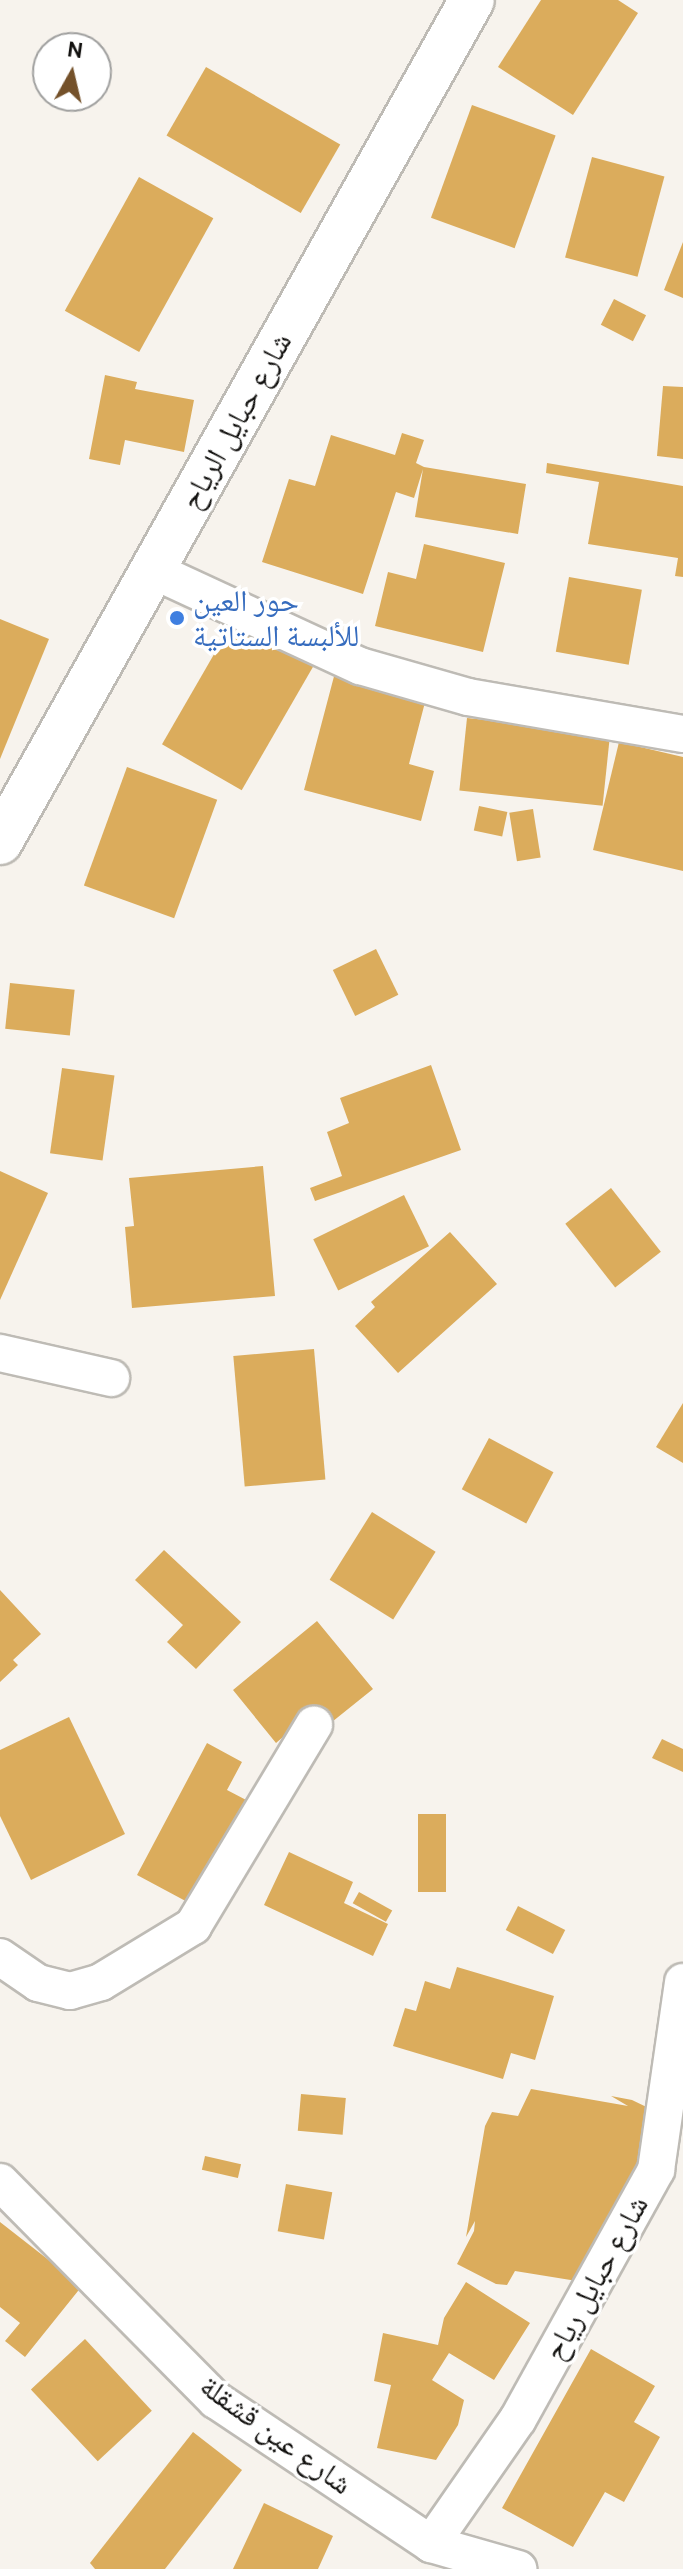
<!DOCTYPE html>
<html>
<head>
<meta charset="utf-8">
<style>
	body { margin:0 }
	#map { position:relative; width:683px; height:2569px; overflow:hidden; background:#f7f3ed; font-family:Cabin,"Noto Naskh Arabic",sans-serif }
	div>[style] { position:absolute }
	.building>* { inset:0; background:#dbac5c; transform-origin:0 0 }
	.roads { filter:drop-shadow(2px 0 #bebbb5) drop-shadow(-2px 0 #bebbb5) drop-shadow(0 2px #bebbb5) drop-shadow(0 -2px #bebbb5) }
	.minor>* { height:36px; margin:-18px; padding:0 18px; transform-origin:18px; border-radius:18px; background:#fff }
	.tertiary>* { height:44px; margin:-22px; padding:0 22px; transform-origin:22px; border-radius:22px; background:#fff }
	.dots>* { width:22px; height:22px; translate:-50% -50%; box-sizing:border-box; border:4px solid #fff; border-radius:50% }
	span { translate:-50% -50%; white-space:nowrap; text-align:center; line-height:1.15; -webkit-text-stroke:7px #fff; paint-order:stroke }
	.street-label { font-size:30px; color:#12110f }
	.shop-label { font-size:30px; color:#366cbe }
	.left { translate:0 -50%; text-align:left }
	.north { position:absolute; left:32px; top:32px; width:80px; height:80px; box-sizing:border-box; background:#fff; border:2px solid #a0a09f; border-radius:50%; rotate:8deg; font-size:22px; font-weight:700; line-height:32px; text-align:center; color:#12110f }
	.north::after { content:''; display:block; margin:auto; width:28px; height:36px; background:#74512a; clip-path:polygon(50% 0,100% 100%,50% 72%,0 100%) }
</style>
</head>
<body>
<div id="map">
	<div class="building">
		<div style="clip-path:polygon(541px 0,618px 0,638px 13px,573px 115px,498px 67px)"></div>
		<div style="left:206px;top:67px;width:155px;height:79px;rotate:30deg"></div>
		<div style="left:472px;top:105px;width:89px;height:120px;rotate:20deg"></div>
		<div style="left:592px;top:157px;width:75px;height:104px;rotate:15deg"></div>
		<div style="left:139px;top:177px;width:85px;height:153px;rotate:29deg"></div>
		<div style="clip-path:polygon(683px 242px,683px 298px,664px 290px)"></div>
		<div style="left:614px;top:299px;width:36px;height:29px;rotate:27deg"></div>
		<div style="clip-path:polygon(105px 375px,137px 382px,135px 389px,194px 400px,184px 452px,125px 440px,120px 465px,89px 459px)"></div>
		<div style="clip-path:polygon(663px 386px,683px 387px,683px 459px,657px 456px)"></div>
		<div style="clip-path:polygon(402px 433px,424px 440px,416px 463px,424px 467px,526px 484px,518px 534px,415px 517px,423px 469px,414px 498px,396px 492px,363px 594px,262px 562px,289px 479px,315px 486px,331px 435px,395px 455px)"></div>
		<div style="clip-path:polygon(547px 463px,683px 486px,683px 577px,675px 576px,678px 558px,588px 544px,599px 482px,546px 473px)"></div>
		<div style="clip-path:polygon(424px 544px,505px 563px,483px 652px,375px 626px,388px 572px,416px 579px)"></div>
		<div style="left:569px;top:577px;width:74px;height:76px;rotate:10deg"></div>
		<div style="left:239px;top:611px;width:92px;height:154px;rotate:30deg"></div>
		<div style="clip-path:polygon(0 619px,49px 639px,0 759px)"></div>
		<div style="clip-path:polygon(337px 665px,430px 683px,409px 764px,434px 771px,421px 821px,304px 790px)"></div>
		<div style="left:467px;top:718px;width:144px;height:73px;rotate:6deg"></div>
		<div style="clip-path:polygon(619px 742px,683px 757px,683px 871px,593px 850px)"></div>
		<div style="left:127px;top:767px;width:96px;height:126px;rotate:20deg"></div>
		<div style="left:479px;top:806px;width:29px;height:25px;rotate:12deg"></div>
		<div style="left:533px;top:809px;width:49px;height:24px;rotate:81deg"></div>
		<div style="left:376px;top:949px;width:51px;height:48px;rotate:64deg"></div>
		<div style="left:10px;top:983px;width:65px;height:46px;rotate:6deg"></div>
		<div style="clip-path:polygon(431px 1065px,461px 1150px,315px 1201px,310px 1188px,342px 1176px,327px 1132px,349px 1123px,340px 1098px)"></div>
		<div style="left:62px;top:1068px;width:53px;height:86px;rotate:8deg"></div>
		<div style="clip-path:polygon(263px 1166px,275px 1296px,132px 1308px,125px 1227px,134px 1226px,129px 1178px)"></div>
		<div style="clip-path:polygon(0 1171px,48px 1193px,0 1300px)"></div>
		<div style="left:611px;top:1188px;width:81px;height:58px;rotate:52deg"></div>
		<div style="left:404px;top:1195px;width:57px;height:101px;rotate:64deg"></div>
		<div style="clip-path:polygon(450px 1232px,497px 1284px,398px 1373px,355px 1326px,375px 1307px,371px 1302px)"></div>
		<div style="left:314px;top:1349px;width:131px;height:81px;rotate:85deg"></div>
		<div style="clip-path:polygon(683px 1403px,683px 1463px,656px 1447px)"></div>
		<div style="left:489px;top:1438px;width:73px;height:58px;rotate:28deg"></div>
		<div style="left:372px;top:1512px;width:75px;height:80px;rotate:32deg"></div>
		<div style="clip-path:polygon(164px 1550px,241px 1622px,196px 1669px,167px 1642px,183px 1625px,135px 1580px)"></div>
		<div style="clip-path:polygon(0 1590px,41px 1634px,13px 1660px,18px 1665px,0 1682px)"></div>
		<div style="clip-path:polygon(317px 1621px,373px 1689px,302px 1746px,290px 1731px,276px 1743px,233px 1690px)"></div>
		<div style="clip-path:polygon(69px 1717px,125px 1834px,31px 1880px,0 1816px,0 1750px)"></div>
		<div style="clip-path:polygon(662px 1739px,683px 1749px,683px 1772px,652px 1758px)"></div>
		<div style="clip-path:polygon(207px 1743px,242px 1762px,227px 1790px,250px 1802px,193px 1905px,137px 1875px)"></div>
		<div style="left:418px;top:1814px;width:28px;height:78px"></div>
		<div style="clip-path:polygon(289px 1852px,353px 1882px,344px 1903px,388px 1924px,373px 1956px,264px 1905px)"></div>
		<div style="left:359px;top:1892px;width:38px;height:13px;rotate:29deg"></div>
		<div style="left:518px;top:1906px;width:53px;height:27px;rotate:27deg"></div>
		<div style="clip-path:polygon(457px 1967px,554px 1996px,535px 2060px,511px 2053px,503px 2079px,393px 2046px,405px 2008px,416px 2011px,425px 1981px,450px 1989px)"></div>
		<div style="clip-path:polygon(531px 2089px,628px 2106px,611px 2096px,632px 2100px,659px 2113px,655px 2136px,583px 2282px,515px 2271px,507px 2285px,496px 2284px,457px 2264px,474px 2231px,475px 2221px,466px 2237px,485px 2126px,492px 2112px,518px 2116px)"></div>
		<div style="left:301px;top:2094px;width:45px;height:37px;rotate:5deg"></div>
		<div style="left:205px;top:2156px;width:37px;height:14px;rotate:13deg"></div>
		<div style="left:286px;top:2184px;width:47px;height:48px;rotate:10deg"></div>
		<div style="clip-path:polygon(0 2222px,82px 2286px,25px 2357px,5px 2341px,20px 2323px,0 2307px)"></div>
		<div style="clip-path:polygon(466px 2282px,530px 2323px,494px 2380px,449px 2353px,432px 2380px,464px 2400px,458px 2425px,436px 2460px,377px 2448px,391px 2385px,374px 2381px,383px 2333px,438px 2345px,444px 2318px)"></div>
		<div style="left:85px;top:2339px;width:98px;height:74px;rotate:47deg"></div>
		<div style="clip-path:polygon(591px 2349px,655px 2386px,634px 2422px,660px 2437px,624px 2502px,605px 2492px,573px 2547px,502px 2508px)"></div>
		<div style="clip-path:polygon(193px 2432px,242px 2470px,165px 2569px,95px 2569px,90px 2563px)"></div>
		<div style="clip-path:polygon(264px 2503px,333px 2536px,318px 2569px,233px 2569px)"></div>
	</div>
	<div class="roads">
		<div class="minor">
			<div style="left:152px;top:570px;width:229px;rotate:24.8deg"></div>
			<div style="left:360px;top:666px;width:112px;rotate:16deg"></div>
			<div style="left:468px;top:697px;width:218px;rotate:9.8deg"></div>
			<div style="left:0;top:1353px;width:114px;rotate:12.7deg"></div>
			<div style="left:0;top:1957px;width:46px;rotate:34.4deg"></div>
			<div style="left:38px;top:1983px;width:33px;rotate:14deg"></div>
			<div style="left:70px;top:1991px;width:32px;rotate:-16deg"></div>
			<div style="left:101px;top:1982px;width:108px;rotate:-31.3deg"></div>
			<div style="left:193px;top:1926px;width:235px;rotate:-59deg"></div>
			<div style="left:0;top:2182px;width:307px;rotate:45.3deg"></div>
			<div style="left:216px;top:2400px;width:259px;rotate:33.8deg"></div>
			<div style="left:431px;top:2544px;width:91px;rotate:16deg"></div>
			<div style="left:431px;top:2544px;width:152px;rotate:-55.2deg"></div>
			<div style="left:518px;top:2419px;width:285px;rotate:-61deg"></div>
			<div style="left:656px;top:2170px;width:190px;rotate:-81.8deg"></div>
		</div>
		<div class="tertiary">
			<div style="left:0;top:842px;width:965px;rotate:-60.73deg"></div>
		</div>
	</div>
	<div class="dots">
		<div style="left:177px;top:618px;background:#3f7fe0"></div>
	</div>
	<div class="street-label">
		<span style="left:236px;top:421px;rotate:-61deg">شارع حبايل الرياح</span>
		<span style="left:596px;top:2278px;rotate:-61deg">شارع حبايل رياح</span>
		<span style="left:276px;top:2435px;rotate:36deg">شارع عين قشقلة</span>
	</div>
	<div class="shop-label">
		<span class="left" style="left:193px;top:618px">حور العين<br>للألبسة الستاتية</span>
	</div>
	<div class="north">N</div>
</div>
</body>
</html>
